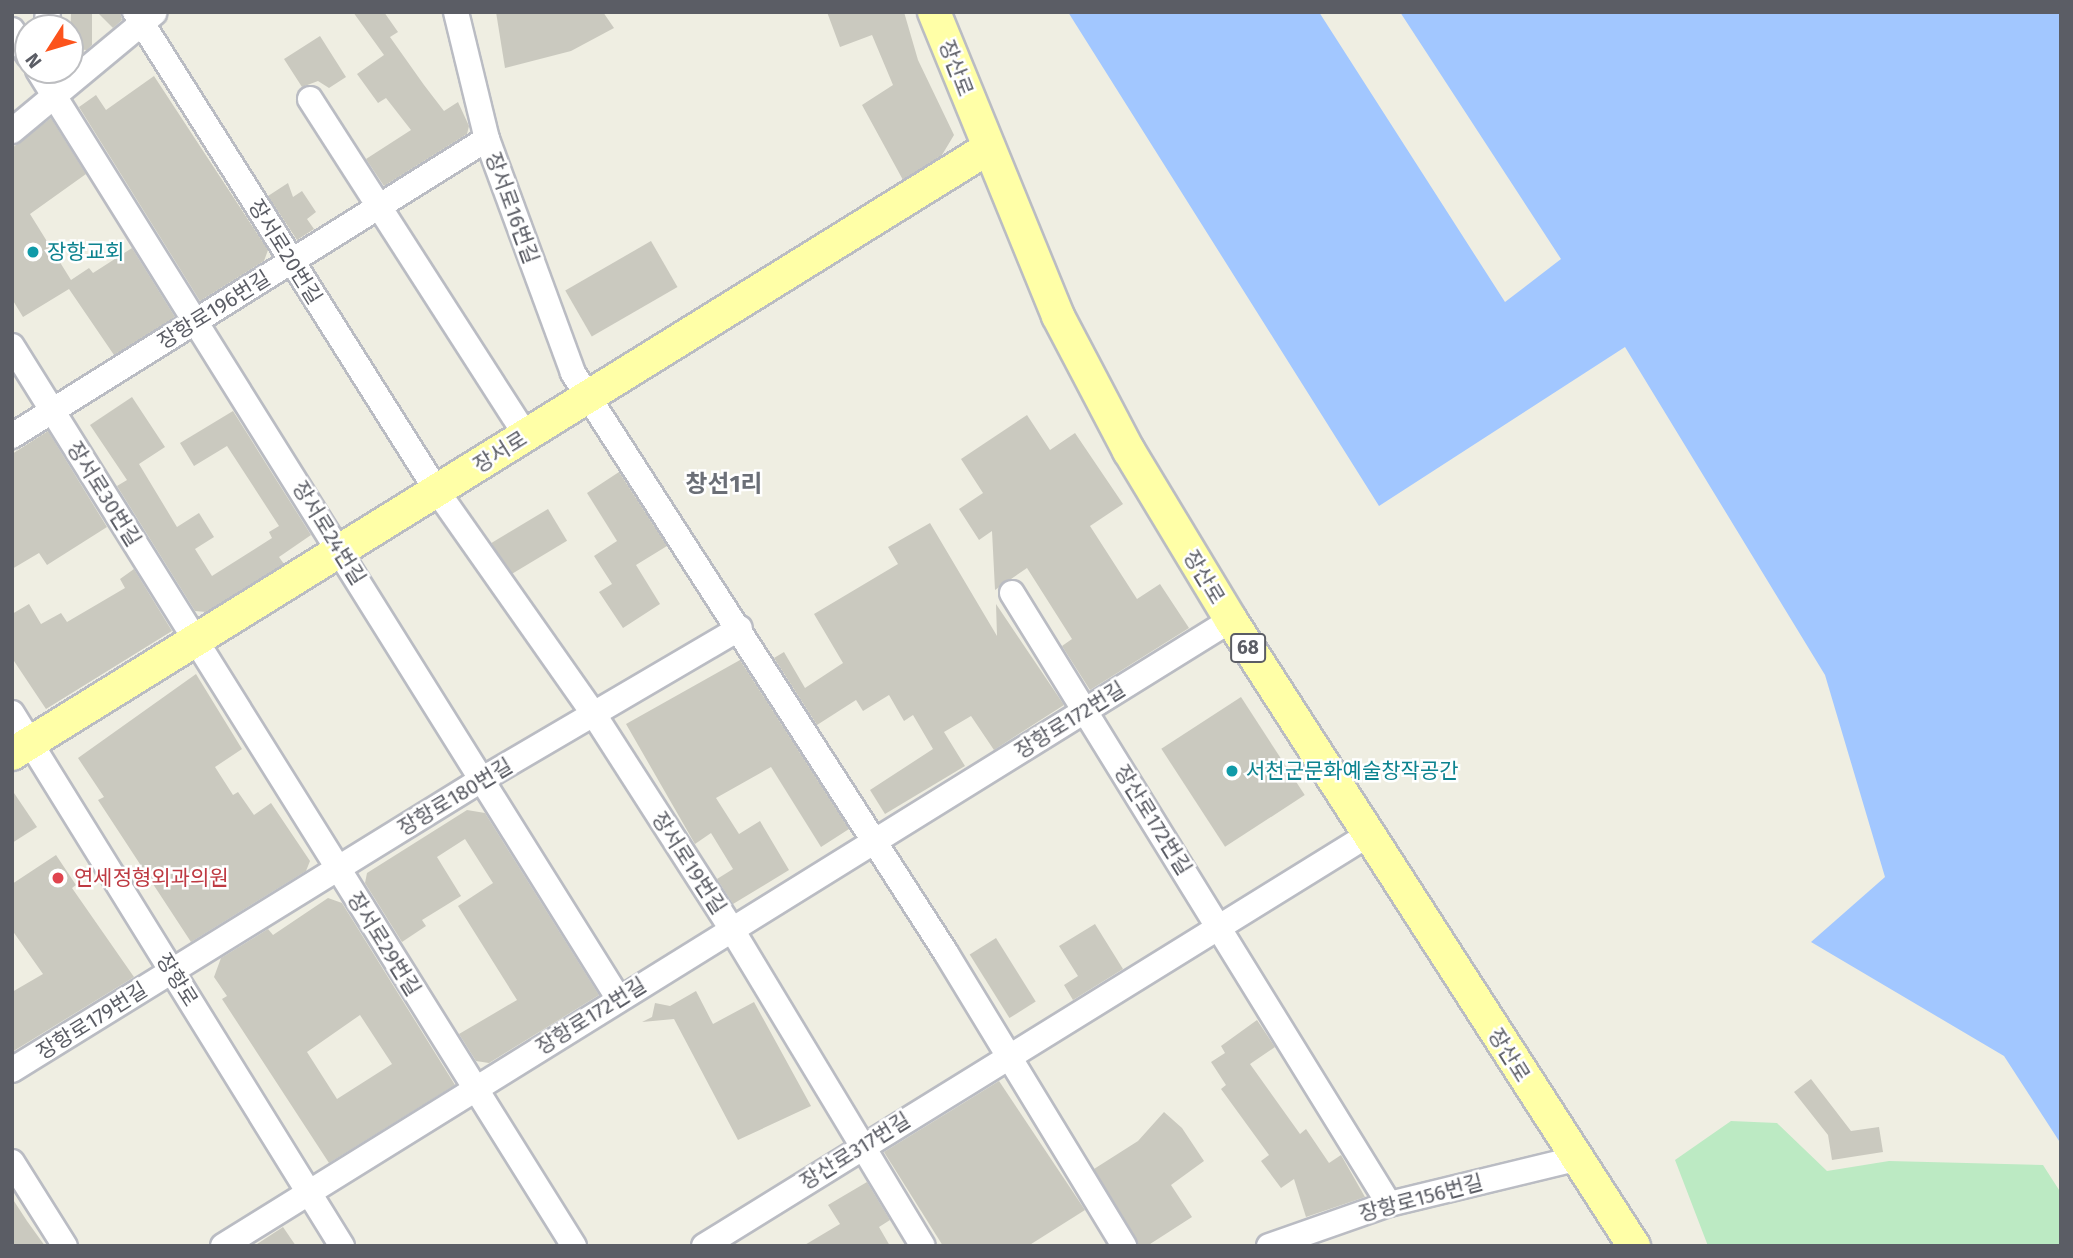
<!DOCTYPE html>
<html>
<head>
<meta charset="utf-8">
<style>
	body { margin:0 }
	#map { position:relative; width:2073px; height:1258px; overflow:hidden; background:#efeee2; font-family:"Fira Sans","Noto Sans KR",sans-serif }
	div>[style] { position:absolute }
	.green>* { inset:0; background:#bceac3 }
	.water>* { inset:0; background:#a2c7ff }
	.building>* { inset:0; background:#cac9bf; transform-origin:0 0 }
	.roads { filter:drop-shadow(2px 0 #babcc3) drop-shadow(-2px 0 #babcc3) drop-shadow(0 2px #babcc3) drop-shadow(0 -2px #babcc3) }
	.minor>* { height:24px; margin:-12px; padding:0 12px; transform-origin:12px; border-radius:12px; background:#fff }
	.major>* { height:32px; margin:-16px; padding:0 16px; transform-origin:16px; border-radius:16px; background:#ffffa7 }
	.dots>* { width:19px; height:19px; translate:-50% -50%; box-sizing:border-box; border:4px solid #fff; border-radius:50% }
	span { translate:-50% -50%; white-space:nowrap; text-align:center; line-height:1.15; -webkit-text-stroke:5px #fff; paint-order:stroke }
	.shield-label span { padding:2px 5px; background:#fff; border:2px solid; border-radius:5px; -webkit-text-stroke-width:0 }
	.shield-label { font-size:19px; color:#5b5d65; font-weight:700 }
	.street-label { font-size:21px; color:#5b5d65 }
	.culture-label { font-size:21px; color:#0d838f }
	.left { translate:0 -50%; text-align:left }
	.health-label { font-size:21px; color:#be3a42 }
	.quarter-label { font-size:24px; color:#6b6f77; font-weight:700 }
	.frame { position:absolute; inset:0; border:14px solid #5b5d65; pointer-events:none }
	.north { position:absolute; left:14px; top:14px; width:70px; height:70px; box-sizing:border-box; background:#fff; border:2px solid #bdbec1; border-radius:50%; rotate:233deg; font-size:19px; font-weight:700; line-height:28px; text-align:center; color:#5b5d65 }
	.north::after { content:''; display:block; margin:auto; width:24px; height:32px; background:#fc531c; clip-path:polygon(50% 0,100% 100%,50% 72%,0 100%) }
</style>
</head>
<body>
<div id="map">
	<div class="green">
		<div style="clip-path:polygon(1731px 1121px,1777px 1123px,1827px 1171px,1889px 1161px,2043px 1165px,2061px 1193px,2061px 1246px,1708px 1246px,1675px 1160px)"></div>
	</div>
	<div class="water">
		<div style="clip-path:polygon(1068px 12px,1319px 12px,1505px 302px,1561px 259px,1400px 12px,2061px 12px,2061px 1144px,2004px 1056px,1811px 942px,1885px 877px,1825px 675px,1625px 347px,1379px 506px)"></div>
	</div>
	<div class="building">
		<div style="clip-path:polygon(71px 12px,92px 12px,92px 45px,87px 50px,70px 49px)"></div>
		<div style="clip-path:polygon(97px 12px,120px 12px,122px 20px,113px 28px)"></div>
		<div style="clip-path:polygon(353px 12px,384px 12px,398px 32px,390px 37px,424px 85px,444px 111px,458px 102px,469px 126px,467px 134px,384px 186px,366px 159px,411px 130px,386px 98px,378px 103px,357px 74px,384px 55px)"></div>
		<div style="clip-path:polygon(496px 12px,603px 12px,614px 28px,571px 51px,505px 68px)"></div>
		<div style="clip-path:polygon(827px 12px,904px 12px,918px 60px,954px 135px,942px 155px,903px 180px,862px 105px,893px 85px,872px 35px,840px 47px)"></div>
		<div style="clip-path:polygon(320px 36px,346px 77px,329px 88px,318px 81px,302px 87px,284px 59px)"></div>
		<div style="clip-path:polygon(154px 76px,268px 250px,264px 261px,200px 301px,79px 107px,96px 95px,106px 110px)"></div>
		<div style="clip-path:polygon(51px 118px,86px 174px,30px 214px,71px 280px,89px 268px,93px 273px,132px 248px,175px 317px,114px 355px,69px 289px,23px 317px,12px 299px,12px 148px)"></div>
		<div style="clip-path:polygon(288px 183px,293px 197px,302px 191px,316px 212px,307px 219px,314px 229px,297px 240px,268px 196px)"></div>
		<div style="left:651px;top:241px;width:53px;height:99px;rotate:60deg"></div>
		<div style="clip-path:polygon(132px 397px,165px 447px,139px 464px,177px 527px,199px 513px,214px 537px,195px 549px,212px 576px,272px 538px,269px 532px,279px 526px,227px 446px,194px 466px,180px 443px,233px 411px,311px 535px,279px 557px,284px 564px,206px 612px,195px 611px,117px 486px,127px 480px,90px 425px)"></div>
		<div style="clip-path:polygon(1027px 415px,1050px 450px,1075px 433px,1123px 504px,1090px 526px,1137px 599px,1160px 584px,1189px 628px,1090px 690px,1062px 646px,1072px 639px,1027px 568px,995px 590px,992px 531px,979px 540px,959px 509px,983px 493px,961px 459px)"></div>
		<div style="clip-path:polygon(48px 431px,107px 527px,47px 565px,39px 553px,12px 569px,12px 454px)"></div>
		<div style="clip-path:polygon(619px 472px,667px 546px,636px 565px,660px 604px,623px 628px,599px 592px,612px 584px,594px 556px,617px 541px,587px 493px)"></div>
		<div style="left:548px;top:509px;width:37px;height:66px;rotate:59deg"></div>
		<div style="clip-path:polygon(930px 523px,997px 636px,996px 604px,1064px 705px,994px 750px,971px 716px,944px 732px,965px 766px,885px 814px,870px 790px,933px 749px,913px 715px,904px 721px,889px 695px,863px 711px,856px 700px,817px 725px,774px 658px,784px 652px,805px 688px,843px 663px,814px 614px,898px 564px,888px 547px)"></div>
		<div style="clip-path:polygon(134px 569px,172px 631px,46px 709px,12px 658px,12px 614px,29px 604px,41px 624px,61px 613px,67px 622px,125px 588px,120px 579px)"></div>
		<div style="clip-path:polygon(740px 660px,849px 829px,821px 847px,771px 767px,716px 798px,739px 834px,760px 821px,789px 870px,733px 904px,717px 879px,733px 869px,711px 833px,695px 844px,626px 724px)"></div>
		<div style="clip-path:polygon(196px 674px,242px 749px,215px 767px,233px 795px,238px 792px,254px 815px,271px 803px,310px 861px,306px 871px,191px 942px,98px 800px,104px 797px,78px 758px)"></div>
		<div style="left:1241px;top:697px;width:117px;height:95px;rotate:57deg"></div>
		<div style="clip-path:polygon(12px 790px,37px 827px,12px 843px)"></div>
		<div style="clip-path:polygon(467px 810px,485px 813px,599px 995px,489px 1063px,476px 1061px,459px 1034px,517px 1000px,458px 906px,493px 883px,465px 839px,437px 857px,461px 896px,422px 920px,426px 926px,402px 942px,365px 883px,367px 873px)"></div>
		<div style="clip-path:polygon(56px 855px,76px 885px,72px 888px,134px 977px,12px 1052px,12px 992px,43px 974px,12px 930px,12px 884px)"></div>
		<div style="clip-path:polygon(evenodd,328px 898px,342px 903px,455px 1085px,329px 1163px,222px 999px,227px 996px,214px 977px,221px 958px,268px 929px,273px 935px,328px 898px,360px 1015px,392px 1064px,337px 1099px,307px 1052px,360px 1015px)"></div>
		<div style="clip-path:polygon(1095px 924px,1123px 969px,1073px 1000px,1064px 985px,1078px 976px,1059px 946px)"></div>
		<div style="left:996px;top:938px;width:75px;height:31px;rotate:58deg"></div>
		<div style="clip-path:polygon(696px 991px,713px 1024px,754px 1002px,811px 1106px,738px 1140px,674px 1019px,642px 1022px,652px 1017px,655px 1003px,670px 1006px)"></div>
		<div style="clip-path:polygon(1257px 1020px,1275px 1047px,1250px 1064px,1300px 1134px,1306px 1129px,1329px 1163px,1341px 1155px,1365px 1197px,1306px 1217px,1294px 1179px,1281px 1188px,1261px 1161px,1269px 1155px,1221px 1089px,1226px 1085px,1211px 1062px,1225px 1053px,1221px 1046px)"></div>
		<div style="clip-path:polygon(1811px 1079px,1851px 1131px,1879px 1127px,1883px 1152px,1832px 1160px,1828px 1135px,1794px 1092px)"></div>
		<div style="clip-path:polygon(999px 1081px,1085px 1210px,1028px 1246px,943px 1246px,884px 1152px)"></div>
		<div style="clip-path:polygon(1164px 1112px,1182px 1128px,1204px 1161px,1171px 1185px,1192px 1217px,1147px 1246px,1139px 1246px,1094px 1169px,1138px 1141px)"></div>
		<div style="clip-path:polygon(867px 1182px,890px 1220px,879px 1227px,890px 1246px,803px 1246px,840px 1224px,828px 1205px)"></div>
		<div style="clip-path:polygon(12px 1198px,27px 1221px,45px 1246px,12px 1246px)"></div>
		<div style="clip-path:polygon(283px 1227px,296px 1246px,254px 1246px)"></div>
	</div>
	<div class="roads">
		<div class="minor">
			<div style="left:135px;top:12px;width:566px;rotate:57.77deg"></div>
			<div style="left:437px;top:491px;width:275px;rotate:54.9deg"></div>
			<div style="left:595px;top:716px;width:252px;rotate:57.3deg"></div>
			<div style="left:731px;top:928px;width:371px;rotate:58.9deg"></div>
			<div style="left:456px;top:12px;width:131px;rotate:76.3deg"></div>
			<div style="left:487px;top:139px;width:249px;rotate:69.8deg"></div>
			<div style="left:573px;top:373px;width:690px;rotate:57.25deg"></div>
			<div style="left:946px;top:953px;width:343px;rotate:58.7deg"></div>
			<div style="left:46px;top:28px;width:16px;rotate:-83deg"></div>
			<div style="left:12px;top:30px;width:30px;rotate:57deg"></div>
			<div style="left:38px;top:70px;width:1094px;rotate:57.99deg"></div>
			<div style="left:310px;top:99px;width:400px;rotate:57.3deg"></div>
			<div style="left:12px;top:131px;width:185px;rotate:-39.7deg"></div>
			<div style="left:12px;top:346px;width:1061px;rotate:58.02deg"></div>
			<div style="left:12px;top:436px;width:560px;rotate:-32.02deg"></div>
			<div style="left:1012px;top:593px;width:718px;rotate:58.32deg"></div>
			<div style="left:12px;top:713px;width:627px;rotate:58.24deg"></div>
			<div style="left:12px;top:1070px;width:551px;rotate:-31.73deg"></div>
			<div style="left:481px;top:780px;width:300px;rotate:-30.4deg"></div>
			<div style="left:12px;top:1162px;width:99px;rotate:57.8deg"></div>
			<div style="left:223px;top:1246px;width:1187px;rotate:-31.84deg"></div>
			<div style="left:704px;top:1246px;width:781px;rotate:-31.76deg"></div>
			<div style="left:1269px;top:1246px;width:127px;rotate:-19.3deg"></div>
			<div style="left:1389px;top:1204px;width:191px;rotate:-13.6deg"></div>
		</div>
		<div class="major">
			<div style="left:934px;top:12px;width:328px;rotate:67.8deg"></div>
			<div style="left:1058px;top:316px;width:153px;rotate:62.3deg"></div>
			<div style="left:1129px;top:451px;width:197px;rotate:58.9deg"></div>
			<div style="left:1231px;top:620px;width:745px;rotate:57.23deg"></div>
			<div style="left:12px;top:754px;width:1147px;rotate:-31.82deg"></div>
		</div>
	</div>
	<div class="dots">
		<div style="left:33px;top:252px;background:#0f9aa8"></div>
		<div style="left:1232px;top:771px;background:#0f9aa8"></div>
		<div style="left:58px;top:878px;background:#e0444e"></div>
	</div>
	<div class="shield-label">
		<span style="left:1248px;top:648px">68</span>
	</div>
	<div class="street-label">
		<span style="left:956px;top:68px;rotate:69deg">장산로</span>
		<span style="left:512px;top:208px;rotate:70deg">장서로16번길</span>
		<span style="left:285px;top:252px;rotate:58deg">장서로20번길</span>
		<span style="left:214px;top:310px;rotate:-32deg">장항로196번길</span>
		<span style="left:500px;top:452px;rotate:-32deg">장서로</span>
		<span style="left:104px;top:494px;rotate:58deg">장서로30번길</span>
		<span style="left:329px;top:533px;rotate:58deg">장서로24번길</span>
		<span style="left:1204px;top:577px;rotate:59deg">장산로</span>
		<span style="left:1070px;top:720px;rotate:-32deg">장항로172번길</span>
		<span style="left:455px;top:797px;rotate:-31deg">장항로180번길</span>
		<span style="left:1153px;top:820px;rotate:58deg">장산로172번길</span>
		<span style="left:689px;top:863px;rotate:57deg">장서로19번길</span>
		<span style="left:384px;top:944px;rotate:58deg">장서로29번길</span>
		<span style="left:177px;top:980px;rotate:58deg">장항로</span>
		<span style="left:591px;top:1016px;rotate:-32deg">장항로172번길</span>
		<span style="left:92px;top:1021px;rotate:-32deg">장항로179번길</span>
		<span style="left:1509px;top:1055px;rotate:58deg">장산로</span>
		<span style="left:855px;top:1151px;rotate:-32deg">장산로317번길</span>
		<span style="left:1421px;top:1198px;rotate:-15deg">장항로156번길</span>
	</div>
	<div class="culture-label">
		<span class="left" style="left:47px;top:252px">장항교회</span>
		<span class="left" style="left:1246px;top:771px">서천군문화예술창작공간</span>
	</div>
	<div class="health-label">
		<span class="left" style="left:74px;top:878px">연세정형외과의원</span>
	</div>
	<div class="quarter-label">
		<span style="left:724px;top:485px">창선1리</span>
	</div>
	<div class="frame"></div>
	<div class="north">N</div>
</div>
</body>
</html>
